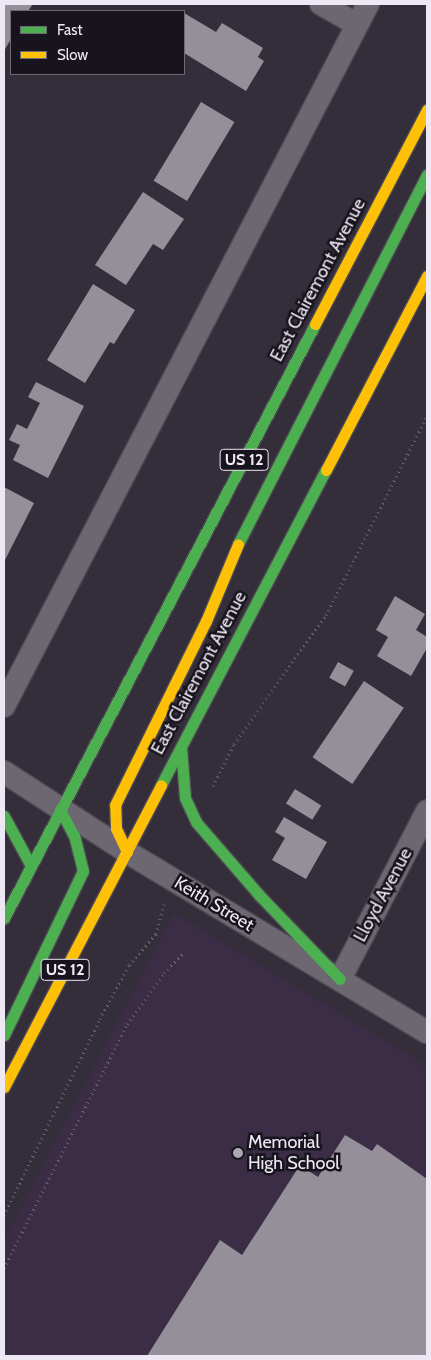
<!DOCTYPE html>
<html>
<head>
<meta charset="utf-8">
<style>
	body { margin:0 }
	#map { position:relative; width:431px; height:1360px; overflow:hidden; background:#332e39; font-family:Cabin,sans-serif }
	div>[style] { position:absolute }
	.built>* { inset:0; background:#3a2d45 }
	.building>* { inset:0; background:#948f99; transform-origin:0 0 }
	.path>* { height:3px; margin-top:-1.5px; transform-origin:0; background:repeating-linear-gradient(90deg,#69656d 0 1px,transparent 0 5px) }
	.roads { filter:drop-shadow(1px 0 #4e4953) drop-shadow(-1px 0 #4e4953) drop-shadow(0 1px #4e4953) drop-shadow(0 -1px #4e4953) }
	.street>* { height:22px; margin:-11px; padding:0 11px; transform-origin:11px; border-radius:11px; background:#6c6770 }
	.fast>* { height:11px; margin:-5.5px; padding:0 5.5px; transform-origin:5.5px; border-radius:5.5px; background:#4caf50 }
	.slow>* { height:11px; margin:-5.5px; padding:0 5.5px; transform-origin:5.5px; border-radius:5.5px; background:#ffc107 }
	.dots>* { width:14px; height:14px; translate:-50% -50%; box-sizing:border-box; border:2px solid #18141d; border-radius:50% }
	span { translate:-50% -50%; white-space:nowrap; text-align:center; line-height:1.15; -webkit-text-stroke:5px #18141d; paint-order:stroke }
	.shield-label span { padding:1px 4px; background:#18141d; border:1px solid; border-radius:4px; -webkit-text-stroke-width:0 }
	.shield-label { font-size:16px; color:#eee8f5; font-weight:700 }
	.street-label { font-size:18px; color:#eee8f5 }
	.poi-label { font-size:18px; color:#eee8f5 }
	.left { translate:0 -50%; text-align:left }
	.frame { position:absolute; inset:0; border:5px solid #eee8f5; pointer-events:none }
	.legend { position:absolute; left:10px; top:10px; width:175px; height:65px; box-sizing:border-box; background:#18141d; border:1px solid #6e6973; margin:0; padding:6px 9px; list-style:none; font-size:15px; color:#eee8f5 }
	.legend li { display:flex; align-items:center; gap:10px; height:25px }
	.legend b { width:25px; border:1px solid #6e6973 }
</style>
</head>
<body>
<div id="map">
	<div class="built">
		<div style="clip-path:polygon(172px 916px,180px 916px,427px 1066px,427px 1356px,4px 1356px,4px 1240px)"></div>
	</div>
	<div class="building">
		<div style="clip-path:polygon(4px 4px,33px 4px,28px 11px,11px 11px,11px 39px,4px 51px)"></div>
		<div style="clip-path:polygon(184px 13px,216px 32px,222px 23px,263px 48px,258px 57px,264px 61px,246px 91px,184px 53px)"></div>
		<div style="left:201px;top:102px;width:39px;height:92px;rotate:31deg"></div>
		<div style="clip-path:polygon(143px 192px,184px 219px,163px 250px,153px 244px,126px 285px,95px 265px)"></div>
		<div style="clip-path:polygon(93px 284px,135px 310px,114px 344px,110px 342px,85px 383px,47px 360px)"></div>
		<div style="clip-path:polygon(36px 382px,84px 406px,48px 478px,13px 460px,20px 445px,9px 440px,17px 424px,27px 429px,40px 403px,28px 397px)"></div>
		<div style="clip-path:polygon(4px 487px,34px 503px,4px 562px)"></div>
		<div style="clip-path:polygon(395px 596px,425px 614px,416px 630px,427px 637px,427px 648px,411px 676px,377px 656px,388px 637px,376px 630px)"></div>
		<div style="left:338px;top:662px;width:18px;height:18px;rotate:29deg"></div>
		<div style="left:364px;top:681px;width:48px;height:92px;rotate:34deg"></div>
		<div style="left:295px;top:789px;width:31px;height:17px;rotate:32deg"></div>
		<div style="clip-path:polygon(284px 817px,327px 842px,306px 879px,272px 860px,285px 838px,275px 832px)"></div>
		<div style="clip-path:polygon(345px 1135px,372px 1151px,377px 1144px,427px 1179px,427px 1356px,147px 1356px,220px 1240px,242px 1255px,300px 1165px,318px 1177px)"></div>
	</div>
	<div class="path">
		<div style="left:213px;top:786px;width:47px;rotate:-63.4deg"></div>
		<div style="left:234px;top:744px;width:158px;rotate:-54.5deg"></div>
		<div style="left:326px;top:615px;width:223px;rotate:-63.1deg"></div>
		<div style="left:4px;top:1215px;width:218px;rotate:-63.9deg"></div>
		<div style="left:100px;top:1019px;width:61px;rotate:-61.8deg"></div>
		<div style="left:129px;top:965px;width:41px;rotate:-48.9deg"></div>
		<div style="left:156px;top:934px;width:31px;rotate:-75deg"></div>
		<div style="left:4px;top:1268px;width:273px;rotate:-63.2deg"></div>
		<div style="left:127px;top:1024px;width:63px;rotate:-54deg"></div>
		<div style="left:164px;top:973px;width:28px;rotate:-46deg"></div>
	</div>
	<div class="roads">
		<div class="street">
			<div style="left:321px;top:4px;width:40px;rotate:29.7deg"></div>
			<div style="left:4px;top:706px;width:791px;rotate:-62.59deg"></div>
			<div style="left:4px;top:772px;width:147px;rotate:33deg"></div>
			<div style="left:127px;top:852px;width:350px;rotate:31deg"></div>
			<div style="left:340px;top:979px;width:189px;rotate:-62.6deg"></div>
		</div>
		<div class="fast">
			<div style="left:238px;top:544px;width:415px;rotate:-62.9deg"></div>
			<div style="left:181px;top:747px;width:51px;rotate:85.5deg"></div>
			<div style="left:185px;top:798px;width:26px;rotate:65deg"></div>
			<div style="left:196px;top:822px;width:98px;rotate:49.1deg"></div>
			<div style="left:260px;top:896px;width:115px;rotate:46.1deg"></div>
			<div style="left:161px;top:785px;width:356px;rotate:-62.4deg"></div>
			<div style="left:4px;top:816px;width:57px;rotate:61.6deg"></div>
			<div style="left:4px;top:918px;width:670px;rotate:-62.36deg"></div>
			<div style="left:4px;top:1035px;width:182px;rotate:-64.3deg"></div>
			<div style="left:83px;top:871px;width:36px;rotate:-104deg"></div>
			<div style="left:74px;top:836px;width:30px;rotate:-118deg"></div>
		</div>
		<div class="slow">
			<div style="left:315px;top:324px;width:242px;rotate:-62.4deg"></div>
			<div style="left:326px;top:470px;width:219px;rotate:-62.5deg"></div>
			<div style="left:127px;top:852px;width:26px;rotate:-115deg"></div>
			<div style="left:116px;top:828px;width:23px;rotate:-92deg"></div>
			<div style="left:115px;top:805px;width:205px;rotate:-63.7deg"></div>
			<div style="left:206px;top:621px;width:83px;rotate:-67.4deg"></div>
			<div style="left:4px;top:1087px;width:340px;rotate:-62.5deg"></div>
		</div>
	</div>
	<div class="dots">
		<div style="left:238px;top:1153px;background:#ada7b3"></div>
	</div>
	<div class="shield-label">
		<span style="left:244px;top:460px">US 12</span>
		<span style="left:65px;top:970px">US 12</span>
	</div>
	<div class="street-label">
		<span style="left:318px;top:280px;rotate:-62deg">East Clairemont Avenue</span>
		<span style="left:199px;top:673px;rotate:-62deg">East Clairemont Avenue</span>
		<span style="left:383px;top:895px;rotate:-62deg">Lloyd Avenue</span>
		<span style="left:214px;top:904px;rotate:31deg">Keith Street</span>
	</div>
	<div class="poi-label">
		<span class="left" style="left:248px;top:1153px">Memorial<br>High School</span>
	</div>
	<div class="frame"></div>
	<ul class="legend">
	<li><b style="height:6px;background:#4caf50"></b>Fast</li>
	<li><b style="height:6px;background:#ffc107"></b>Slow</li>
	</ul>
</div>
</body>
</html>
